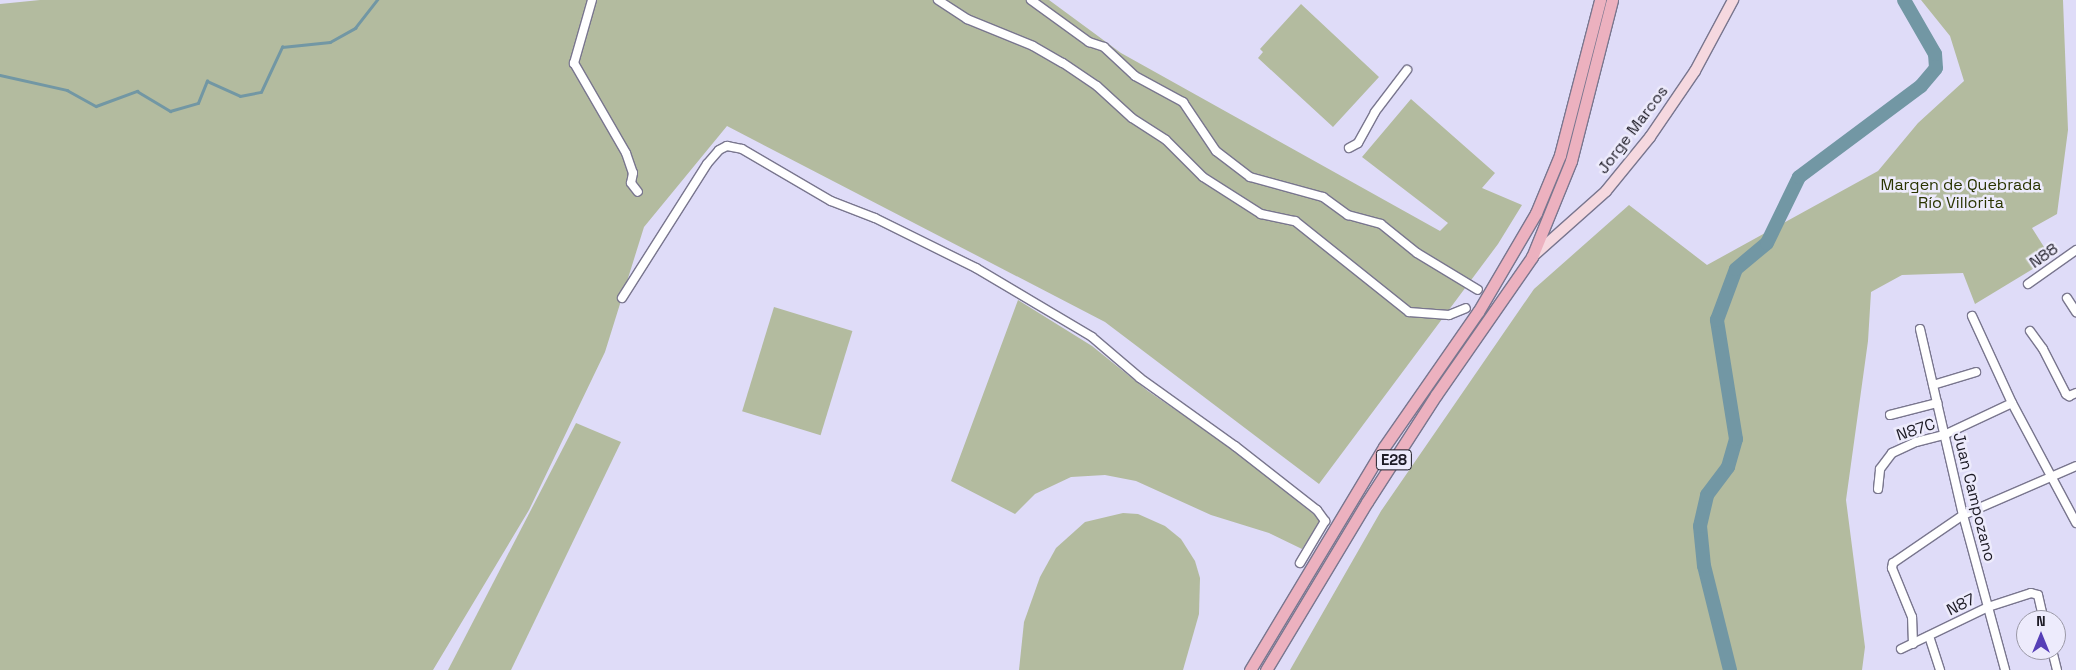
<!DOCTYPE html>
<html>
<head>
<meta charset="utf-8">
<style>
	body { margin:0 }
	#map { position:relative; width:2076px; height:670px; overflow:hidden; background:#dfdcf8; font-family:"Space Grotesk",sans-serif }
	div>[style] { position:absolute }
	.green>* { inset:0; background:#b3bb9f; transform-origin:0 0 }
	.stream>* { height:2.5px; margin:-1.25px; padding:0 1.25px; transform-origin:1.25px; border-radius:1.25px; background:#7297a4 }
	.river>* { height:14px; margin:-7px; padding:0 7px; transform-origin:7px; border-radius:7px; background:#7297a4 }
	.roads { filter:drop-shadow(1px 0 #79768e) drop-shadow(-1px 0 #79768e) drop-shadow(0 1px #79768e) drop-shadow(0 -1px #79768e) }
	.minor>* { height:8px; margin:-4px; padding:0 4px; transform-origin:4px; border-radius:4px; background:#fff }
	.secondary>* { height:10px; margin:-5px; padding:0 5px; transform-origin:5px; border-radius:5px; background:#f5d8df }
	.primary>* { height:11px; margin:-5.5px; padding:0 5.5px; transform-origin:5.5px; border-radius:5.5px; background:#ecb1bf }
	span { translate:-50% -50%; white-space:nowrap; text-align:center; line-height:1.15; -webkit-text-stroke:5px #edebfc; paint-order:stroke }
	.shield-label span { padding:1px 4px; background:#edebfc; border:1px solid; border-radius:4px; -webkit-text-stroke-width:0 }
	.shield-label { font-size:15px; color:#1d1b25; font-weight:700 }
	.street-label { font-size:16px; color:#1d1b25 }
	.park-label { font-size:16px; color:#2a3400 }
	.north { position:absolute; left:2016px; top:610px; width:50px; height:50px; box-sizing:border-box; background:#edebfc; border:1px solid #9a98a6; border-radius:50%; rotate:0deg; font-size:14px; font-weight:700; line-height:20px; text-align:center; color:#1d1b25 }
	.north::after { content:''; display:block; margin:auto; width:18px; height:22px; background:#563fb7; clip-path:polygon(50% 0,100% 100%,50% 72%,0 100%) }
</style>
</head>
<body>
<div id="map">
	<div class="green">
		<div style="clip-path:polygon(40px 0,1049px 0,1121px 53px,1440px 231px,1448px 223px,1362px 157px,1411px 99px,1495px 173px,1482px 188px,1522px 205px,1498px 244px,1319px 484px,1105px 322px,727px 126px,644px 227px,605px 352px,529px 510px,433px 670px,0 670px,0 4px)"></div>
		<div style="clip-path:polygon(1921px 0,2063px 0,2068px 130px,2057px 214px,2032px 228px,2051px 258px,1975px 304px,1963px 273px,1902px 275px,1871px 292px,1868px 341px,1846px 500px,1865px 647px,1862px 670px,1290px 670px,1381px 511px,1534px 289px,1629px 205px,1707px 265px,1878px 171px,1918px 123px,1964px 81px,1950px 36px)"></div>
		<div style="clip-path:polygon(1301px 4px,1379px 77px,1333px 127px,1258px 58px,1263px 52px,1260px 49px)"></div>
		<div style="clip-path:polygon(1018px 300px,1092px 346px,1148px 391px,1228px 446px,1321px 520px,1302px 549px,1269px 533px,1211px 515px,1136px 481px,1105px 475px,1071px 477px,1035px 494px,1015px 514px,951px 481px)"></div>
		<div style="left:774px;top:307px;width:82px;height:109px;rotate:17deg"></div>
		<div style="clip-path:polygon(576px 423px,621px 442px,511px 670px,448px 670px)"></div>
		<div style="clip-path:polygon(1123px 513px,1138px 514px,1165px 526px,1181px 539px,1195px 561px,1200px 578px,1199px 614px,1183px 670px,1019px 670px,1024px 622px,1040px 577px,1056px 548px,1085px 522px)"></div>
	</div>
	<div class="stream">
		<div style="left:0;top:75px;width:69px;rotate:12.6deg"></div>
		<div style="left:67px;top:90px;width:33px;rotate:29deg"></div>
		<div style="left:96px;top:106px;width:44px;rotate:-20.1deg"></div>
		<div style="left:137px;top:91px;width:39px;rotate:31deg"></div>
		<div style="left:170px;top:111px;width:29px;rotate:-16deg"></div>
		<div style="left:198px;top:103px;width:24px;rotate:-68deg"></div>
		<div style="left:207px;top:81px;width:36px;rotate:24deg"></div>
		<div style="left:240px;top:96px;width:21px;rotate:-11deg"></div>
		<div style="left:261px;top:92px;width:50px;rotate:-65deg"></div>
		<div style="left:282px;top:47px;width:48px;rotate:-5.9deg"></div>
		<div style="left:330px;top:42px;width:29px;rotate:-29deg"></div>
		<div style="left:355px;top:28px;width:36px;rotate:-52deg"></div>
	</div>
	<div class="river">
		<div style="left:1730px;top:670px;width:107px;rotate:-104deg"></div>
		<div style="left:1704px;top:566px;width:40px;rotate:-95.7deg"></div>
		<div style="left:1700px;top:526px;width:32px;rotate:-77deg"></div>
		<div style="left:1707px;top:495px;width:35px;rotate:-53deg"></div>
		<div style="left:1728px;top:467px;width:29px;rotate:-74deg"></div>
		<div style="left:1736px;top:439px;width:121px;rotate:-99.1deg"></div>
		<div style="left:1717px;top:320px;width:54px;rotate:-69.6deg"></div>
		<div style="left:1736px;top:269px;width:40px;rotate:-40deg"></div>
		<div style="left:1767px;top:243px;width:73px;rotate:-64.1deg"></div>
		<div style="left:1799px;top:177px;width:152px;rotate:-36.7deg"></div>
		<div style="left:1921px;top:86px;width:23px;rotate:-50deg"></div>
		<div style="left:1936px;top:68px;width:14px;rotate:-94deg"></div>
		<div style="left:1935px;top:54px;width:62px;rotate:-119.9deg"></div>
	</div>
	<div class="roads">
		<div class="minor">
			<div style="left:592px;top:0;width:66px;rotate:105.9deg"></div>
			<div style="left:574px;top:63px;width:104px;rotate:60deg"></div>
			<div style="left:626px;top:153px;width:21px;rotate:71deg"></div>
			<div style="left:633px;top:173px;width:10px;rotate:101deg"></div>
			<div style="left:631px;top:183px;width:11px;rotate:52deg"></div>
			<div style="left:938px;top:0;width:35px;rotate:33deg"></div>
			<div style="left:967px;top:19px;width:71px;rotate:22.2deg"></div>
			<div style="left:1033px;top:46px;width:34px;rotate:30deg"></div>
			<div style="left:1063px;top:63px;width:41px;rotate:34.1deg"></div>
			<div style="left:1097px;top:86px;width:47px;rotate:42.4deg"></div>
			<div style="left:1132px;top:118px;width:40px;rotate:32.9deg"></div>
			<div style="left:1166px;top:140px;width:52px;rotate:45deg"></div>
			<div style="left:1203px;top:177px;width:69px;rotate:32.5deg"></div>
			<div style="left:1261px;top:214px;width:35px;rotate:12deg"></div>
			<div style="left:1295px;top:221px;width:146px;rotate:38.6deg"></div>
			<div style="left:1409px;top:312px;width:40px;rotate:4.3deg"></div>
			<div style="left:1449px;top:315px;width:18px;rotate:-22deg"></div>
			<div style="left:1031px;top:0;width:72px;rotate:35.9deg"></div>
			<div style="left:1089px;top:42px;width:16px;rotate:18deg"></div>
			<div style="left:1104px;top:47px;width:42px;rotate:43.1deg"></div>
			<div style="left:1135px;top:76px;width:55px;rotate:28.4deg"></div>
			<div style="left:1183px;top:102px;width:59px;rotate:56deg"></div>
			<div style="left:1216px;top:151px;width:43px;rotate:37.4deg"></div>
			<div style="left:1250px;top:177px;width:76px;rotate:15.3deg"></div>
			<div style="left:1323px;top:197px;width:31px;rotate:36deg"></div>
			<div style="left:1348px;top:215px;width:34px;rotate:15deg"></div>
			<div style="left:1381px;top:224px;width:46px;rotate:38.9deg"></div>
			<div style="left:1417px;top:253px;width:71px;rotate:31.2deg"></div>
			<div style="left:1349px;top:148px;width:10px;rotate:-29deg"></div>
			<div style="left:1358px;top:143px;width:35px;rotate:-61deg"></div>
			<div style="left:1375px;top:112px;width:53px;rotate:-52.7deg"></div>
			<div style="left:2028px;top:284px;width:59px;rotate:-35.3deg"></div>
			<div style="left:622px;top:298px;width:159px;rotate:-57.6deg"></div>
			<div style="left:707px;top:164px;width:18px;rotate:-49deg"></div>
			<div style="left:719px;top:150px;width:9px;rotate:-27deg"></div>
			<div style="left:727px;top:146px;width:15px;rotate:11deg"></div>
			<div style="left:742px;top:149px;width:103px;rotate:30.3deg"></div>
			<div style="left:831px;top:201px;width:47px;rotate:21.1deg"></div>
			<div style="left:875px;top:218px;width:113px;rotate:26.3deg"></div>
			<div style="left:976px;top:268px;width:135px;rotate:30.7deg"></div>
			<div style="left:1092px;top:337px;width:63px;rotate:40.5deg"></div>
			<div style="left:1140px;top:378px;width:117px;rotate:35.6deg"></div>
			<div style="left:1235px;top:446px;width:104px;rotate:38deg"></div>
			<div style="left:1317px;top:510px;width:14px;rotate:54deg"></div>
			<div style="left:1325px;top:521px;width:49px;rotate:120.8deg"></div>
			<div style="left:2067px;top:298px;width:17px;rotate:57deg"></div>
			<div style="left:1972px;top:316px;width:96px;rotate:65.3deg"></div>
			<div style="left:2012px;top:403px;width:136px;rotate:61.9deg"></div>
			<div style="left:1920px;top:329px;width:191px;rotate:77deg"></div>
			<div style="left:1963px;top:515px;width:161px;rotate:74.8deg"></div>
			<div style="left:2030px;top:331px;width:22px;rotate:54deg"></div>
			<div style="left:2043px;top:349px;width:51px;rotate:62.9deg"></div>
			<div style="left:2066px;top:394px;width:4px;rotate:34deg"></div>
			<div style="left:2069px;top:396px;width:8px;rotate:-23deg"></div>
			<div style="left:1933px;top:385px;width:45px;rotate:-16.8deg"></div>
			<div style="left:1890px;top:415px;width:49px;rotate:-14.3deg"></div>
			<div style="left:1878px;top:489px;width:20px;rotate:-84deg"></div>
			<div style="left:1880px;top:469px;width:20px;rotate:-53deg"></div>
			<div style="left:1892px;top:453px;width:26px;rotate:-25deg"></div>
			<div style="left:1916px;top:442px;width:29px;rotate:-14deg"></div>
			<div style="left:1944px;top:435px;width:75px;rotate:-25.2deg"></div>
			<div style="left:1929px;top:636px;width:36px;rotate:72deg"></div>
			<div style="left:1913px;top:644px;width:27px;rotate:-92deg"></div>
			<div style="left:1912px;top:617px;width:53px;rotate:-112.2deg"></div>
			<div style="left:1892px;top:568px;width:5px;rotate:-79deg"></div>
			<div style="left:1893px;top:563px;width:85px;rotate:-34.4deg"></div>
			<div style="left:1963px;top:515px;width:123px;rotate:-23.4deg"></div>
			<div style="left:1901px;top:649px;width:97px;rotate:-25.8deg"></div>
			<div style="left:1988px;top:607px;width:45px;rotate:-18deg"></div>
			<div style="left:2031px;top:593px;width:7px;rotate:16deg"></div>
			<div style="left:2038px;top:595px;width:26px;rotate:77deg"></div>
			<div style="left:2052px;top:650px;width:21px;rotate:76deg"></div>
		</div>
		<div class="secondary">
			<div style="left:1532px;top:257px;width:99px;rotate:-41.7deg"></div>
			<div style="left:1606px;top:191px;width:70px;rotate:-50.8deg"></div>
			<div style="left:1650px;top:137px;width:80px;rotate:-55.7deg"></div>
			<div style="left:1695px;top:71px;width:81px;rotate:-61.8deg"></div>
		</div>
		<div class="primary">
			<div style="left:1250px;top:670px;width:260px;rotate:-59deg"></div>
			<div style="left:1384px;top:447px;width:165px;rotate:-55.2deg"></div>
			<div style="left:1478px;top:312px;width:115px;rotate:-59.6deg"></div>
			<div style="left:1536px;top:213px;width:63px;rotate:-67.5deg"></div>
			<div style="left:1560px;top:155px;width:160px;rotate:-75.5deg"></div>
			<div style="left:1266px;top:670px;width:196px;rotate:-59deg"></div>
			<div style="left:1367px;top:502px;width:127px;rotate:-57.2deg"></div>
			<div style="left:1436px;top:395px;width:168px;rotate:-55.2deg"></div>
			<div style="left:1532px;top:257px;width:104px;rotate:-67.9deg"></div>
			<div style="left:1571px;top:161px;width:166px;rotate:-75.7deg"></div>
		</div>
	</div>
	<div class="shield-label">
		<span style="left:1394px;top:460px">E28</span>
	</div>
	<div class="street-label">
		<span style="left:1633px;top:130px;rotate:-53deg">Jorge Marcos</span>
		<span style="left:2044px;top:256px;rotate:-35deg">N88</span>
		<span style="left:1916px;top:430px;rotate:-18deg">N87C</span>
		<span style="left:1974px;top:497px;rotate:76deg">Juan Campozano</span>
		<span style="left:1961px;top:605px;rotate:-26deg">N87</span>
	</div>
	<div class="park-label">
		<span style="left:1961px;top:194px">Margen de Quebrada<br>Río Villorita</span>
	</div>
	<div class="north">N</div>
</div>
</body>
</html>
